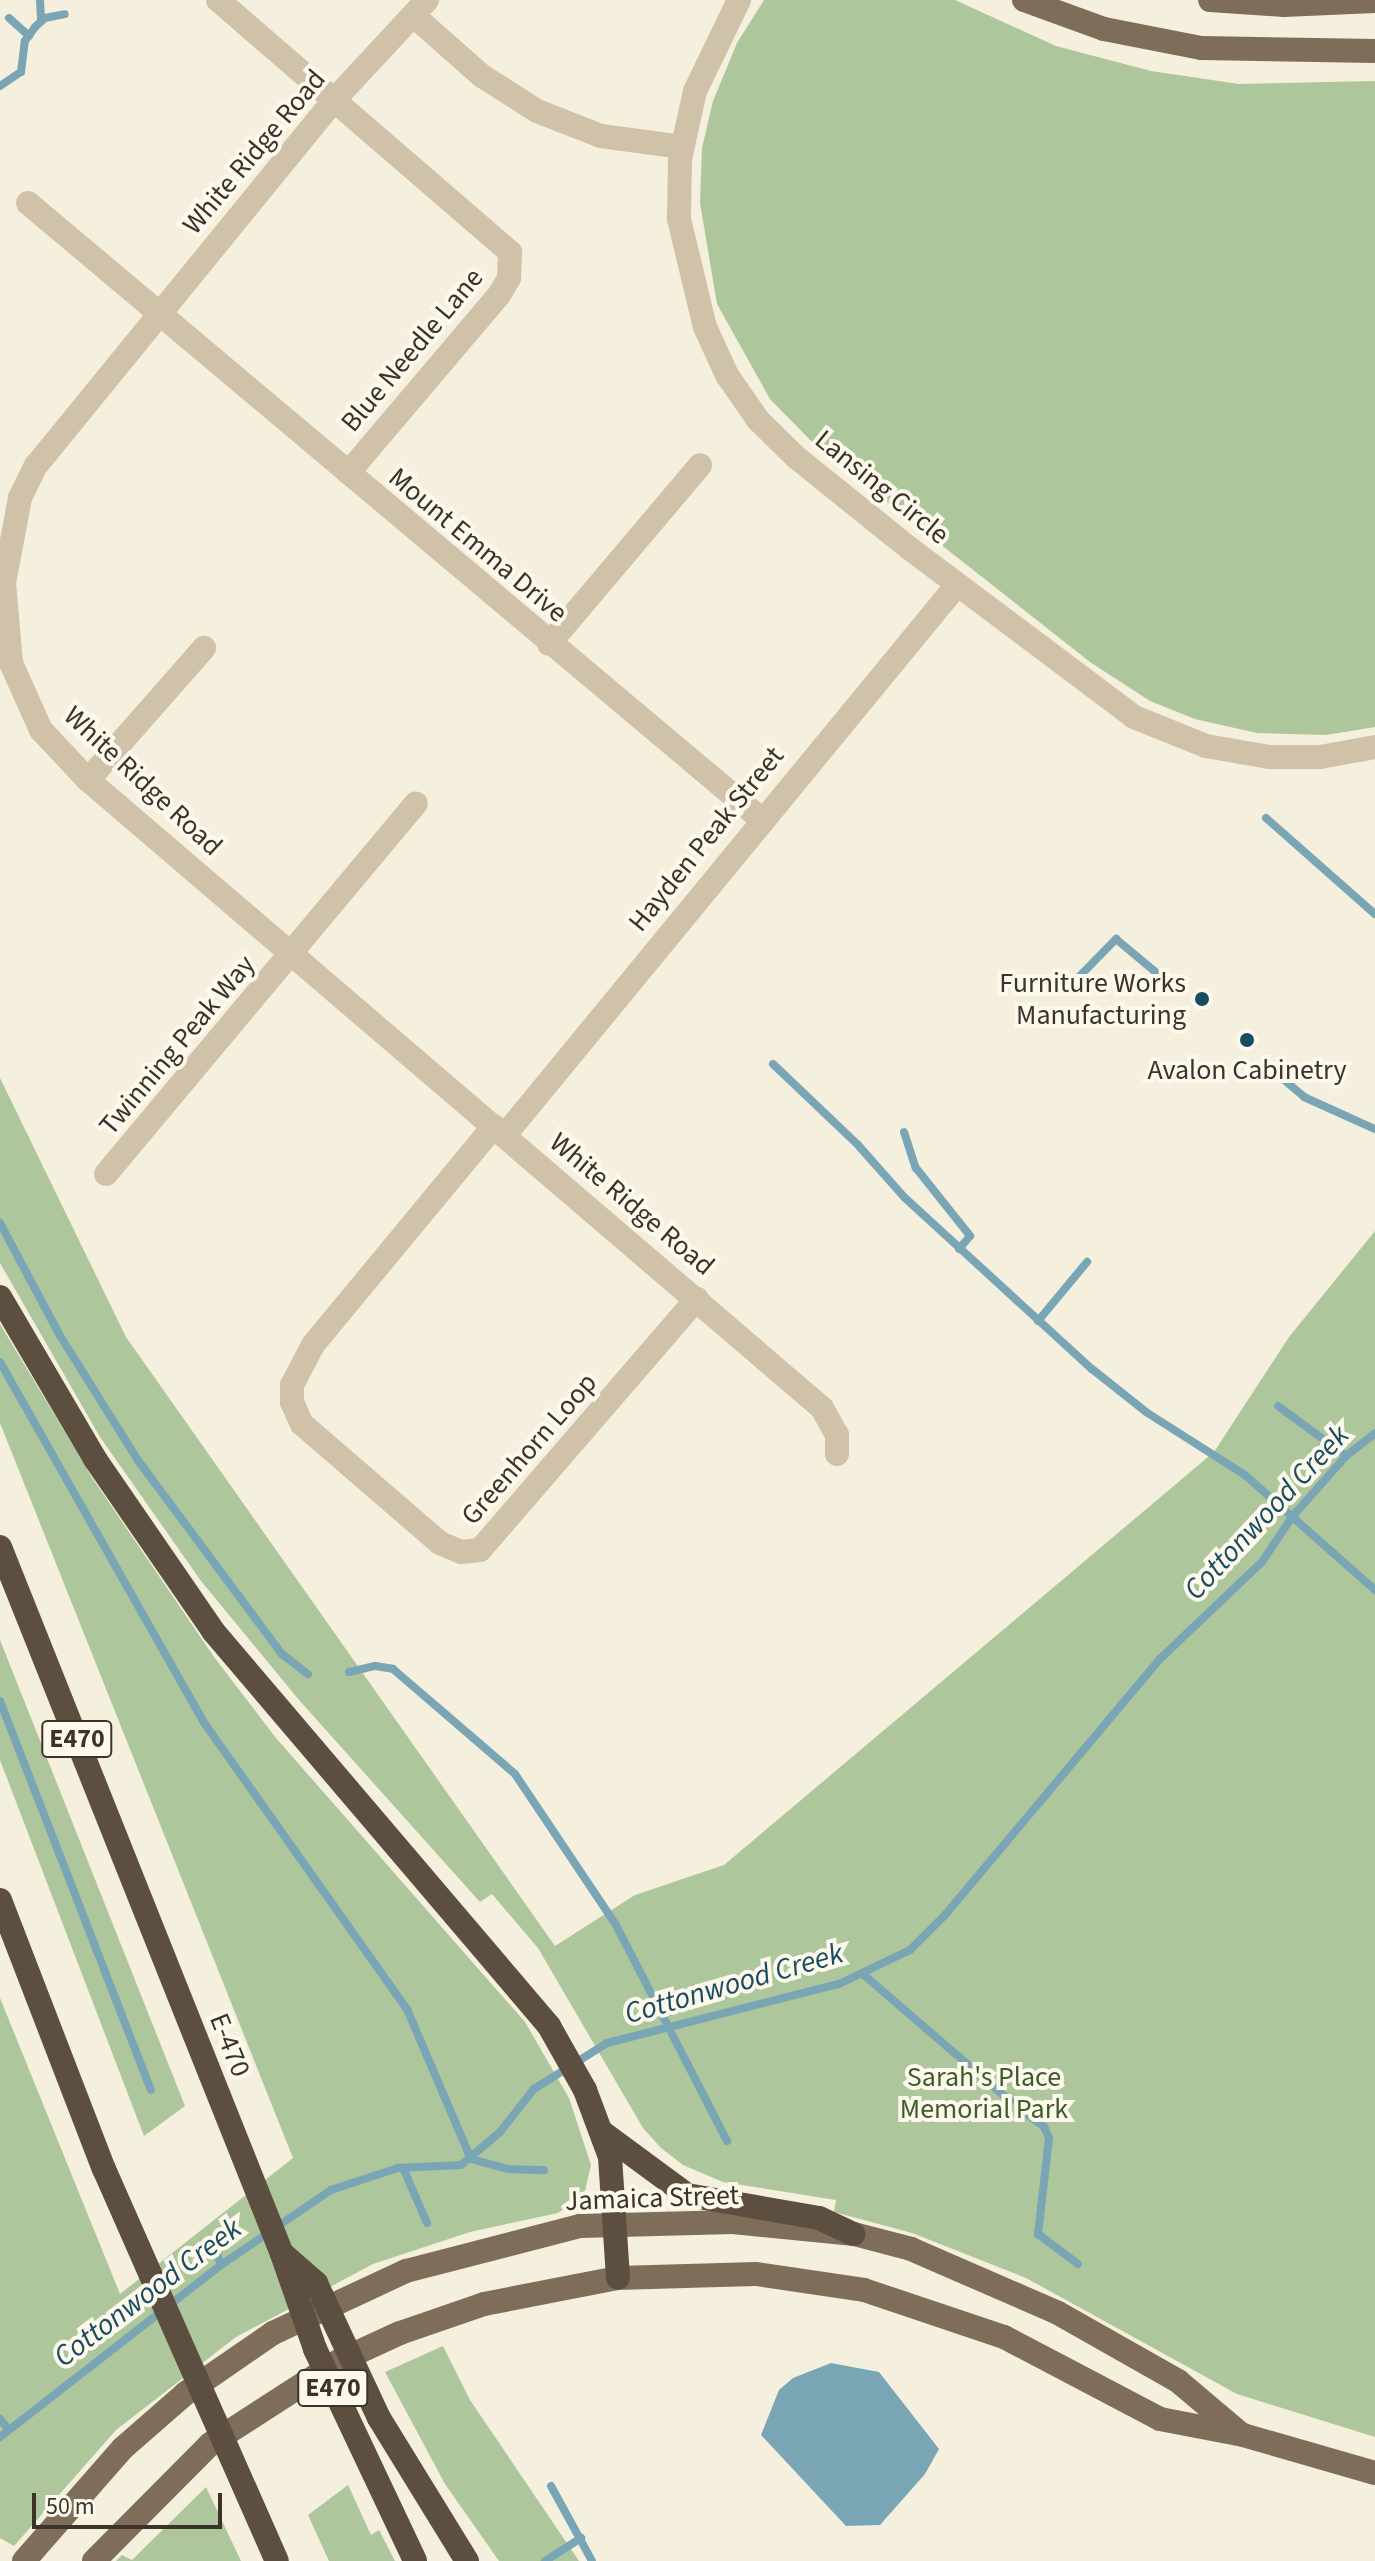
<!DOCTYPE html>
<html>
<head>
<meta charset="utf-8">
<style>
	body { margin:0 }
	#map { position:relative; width:1375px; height:2561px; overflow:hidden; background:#f5efde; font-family:"Source Sans 3",sans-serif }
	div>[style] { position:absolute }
	.green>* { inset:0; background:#aec69c }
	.water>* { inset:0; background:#7aa5b5 }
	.stream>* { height:8px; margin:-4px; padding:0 4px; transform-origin:4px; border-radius:4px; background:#7aa5b5 }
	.minor>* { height:24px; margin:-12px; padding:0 12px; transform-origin:12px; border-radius:12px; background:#cfc2a8 }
	.major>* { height:24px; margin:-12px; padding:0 12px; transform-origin:12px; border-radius:12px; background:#7e6e59 }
	.highway>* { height:24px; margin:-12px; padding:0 12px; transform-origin:12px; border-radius:12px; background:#5d4f3f }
	.dots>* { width:22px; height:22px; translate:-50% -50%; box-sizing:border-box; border:4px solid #fcf8eb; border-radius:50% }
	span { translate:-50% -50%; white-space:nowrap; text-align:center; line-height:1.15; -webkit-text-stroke:8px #fcf8eb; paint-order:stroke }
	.shield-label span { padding:2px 6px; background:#fcf8eb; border:2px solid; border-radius:6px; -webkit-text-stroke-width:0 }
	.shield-label { font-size:26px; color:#3b3329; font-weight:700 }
	.street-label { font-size:28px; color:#3b3329 }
	.poi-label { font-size:28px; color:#3b3329 }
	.right { translate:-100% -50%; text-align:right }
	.park-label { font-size:28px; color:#3e5c2a }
	.water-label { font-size:30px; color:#1a4c61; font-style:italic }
	.scale { position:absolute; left:32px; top:2493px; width:190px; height:36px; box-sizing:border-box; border:4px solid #3b3329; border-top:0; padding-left:10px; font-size:24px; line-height:28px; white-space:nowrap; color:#3b3329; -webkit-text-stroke:6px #fcf8eb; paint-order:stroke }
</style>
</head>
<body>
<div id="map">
	<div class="green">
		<div style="clip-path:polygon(764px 0,955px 0,1056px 46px,1151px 71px,1239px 84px,1375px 81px,1375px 727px,1326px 735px,1257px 733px,1195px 719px,1150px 701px,1090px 662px,817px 447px,770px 399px,717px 304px,700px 203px,702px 148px,713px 101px,737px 43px)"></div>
		<div style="clip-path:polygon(0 1078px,126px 1337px,555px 1946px,635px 1895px,724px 1865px,1214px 1452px,1289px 1337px,1375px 1231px,1375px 2437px,1237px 2394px,1026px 2278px,912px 2233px,834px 2212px,836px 2200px,723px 2182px,683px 2165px,661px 2148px,643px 2128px,538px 1948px,492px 1894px,480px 1902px,299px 1700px,201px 1581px,100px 1437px,0 1263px)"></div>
		<div style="clip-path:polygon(0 1324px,93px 1479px,214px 1657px,276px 1738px,525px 2022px,569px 2098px,591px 2165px,584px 2195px,558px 2213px,470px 2232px,373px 2264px,236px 2337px,116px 2430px,14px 2546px,0 2538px,0 1998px,120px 2294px,293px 2158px,0 1423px)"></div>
		<div style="clip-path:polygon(0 1640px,185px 2106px,144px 2136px,0 1760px)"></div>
		<div style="clip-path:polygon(443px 2346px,470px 2400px,579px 2561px,499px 2561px,445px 2484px,385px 2372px)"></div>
		<div style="clip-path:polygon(348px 2485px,371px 2535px,379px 2530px,395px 2561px,329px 2561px,308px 2515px)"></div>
		<div style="clip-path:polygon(206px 2487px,241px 2561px,116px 2561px,122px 2555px,132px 2560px)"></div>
	</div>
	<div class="water">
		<div style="clip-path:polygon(831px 2363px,879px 2372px,939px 2449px,925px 2474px,880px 2525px,846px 2526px,761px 2435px,779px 2390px,793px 2378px)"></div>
	</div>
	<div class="stream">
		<div style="left:40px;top:0;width:20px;rotate:87deg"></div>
		<div style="left:9px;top:18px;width:27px;rotate:42deg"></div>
		<div style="left:0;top:86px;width:25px;rotate:-34deg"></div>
		<div style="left:21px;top:72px;width:31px;rotate:-83deg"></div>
		<div style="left:25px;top:41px;width:17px;rotate:-54deg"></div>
		<div style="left:35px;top:27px;width:13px;rotate:-42deg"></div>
		<div style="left:45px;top:18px;width:20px;rotate:-11deg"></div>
		<div style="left:1266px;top:818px;width:145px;rotate:41.4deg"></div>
		<div style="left:1068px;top:988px;width:69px;rotate:-45.6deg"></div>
		<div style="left:1116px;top:939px;width:56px;rotate:39.9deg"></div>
		<div style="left:773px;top:1064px;width:117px;rotate:43.6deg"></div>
		<div style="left:858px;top:1145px;width:69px;rotate:48.5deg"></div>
		<div style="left:904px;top:1197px;width:255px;rotate:42.5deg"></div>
		<div style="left:1092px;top:1369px;width:69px;rotate:38.5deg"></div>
		<div style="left:1146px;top:1412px;width:117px;rotate:32.5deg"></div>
		<div style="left:1245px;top:1475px;width:174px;rotate:41.5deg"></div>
		<div style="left:1277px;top:1074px;width:35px;rotate:40deg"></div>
		<div style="left:1304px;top:1097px;width:78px;rotate:24.3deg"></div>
		<div style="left:904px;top:1132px;width:38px;rotate:72deg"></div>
		<div style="left:916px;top:1168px;width:87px;rotate:51.5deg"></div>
		<div style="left:970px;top:1236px;width:17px;rotate:130deg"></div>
		<div style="left:0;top:1223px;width:126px;rotate:62deg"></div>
		<div style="left:59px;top:1334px;width:147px;rotate:58deg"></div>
		<div style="left:137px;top:1459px;width:243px;rotate:53.4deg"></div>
		<div style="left:282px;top:1654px;width:33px;rotate:38deg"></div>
		<div style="left:1038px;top:1321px;width:77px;rotate:-50.3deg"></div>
		<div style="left:0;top:1362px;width:416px;rotate:60.5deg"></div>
		<div style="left:205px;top:1724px;width:349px;rotate:54.7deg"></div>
		<div style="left:407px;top:2009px;width:163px;rotate:66.9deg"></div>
		<div style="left:471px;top:2159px;width:38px;rotate:15deg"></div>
		<div style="left:508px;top:2169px;width:36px;rotate:2deg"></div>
		<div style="left:1278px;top:1406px;width:84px;rotate:36.3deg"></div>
		<div style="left:349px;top:1672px;width:27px;rotate:-13deg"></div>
		<div style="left:375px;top:1666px;width:18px;rotate:9deg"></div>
		<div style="left:393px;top:1669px;width:161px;rotate:40.7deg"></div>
		<div style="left:515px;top:1774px;width:182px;rotate:56.2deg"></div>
		<div style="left:616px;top:1925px;width:243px;rotate:62.8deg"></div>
		<div style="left:0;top:1701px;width:417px;rotate:68.8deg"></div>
		<div style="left:864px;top:1975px;width:193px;rotate:40.8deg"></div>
		<div style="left:1021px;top:2110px;width:29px;rotate:36deg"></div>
		<div style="left:1044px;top:2127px;width:12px;rotate:66deg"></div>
		<div style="left:1049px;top:2138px;width:97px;rotate:96.5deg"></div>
		<div style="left:1038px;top:2234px;width:50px;rotate:36.9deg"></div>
		<div style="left:403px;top:2168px;width:60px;rotate:66.4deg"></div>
		<div style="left:213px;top:2242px;width:24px;rotate:71deg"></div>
		<div style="left:0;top:2419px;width:13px;rotate:51deg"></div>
		<div style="left:0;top:2437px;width:280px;rotate:-37.9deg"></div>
		<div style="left:221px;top:2265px;width:133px;rotate:-34.3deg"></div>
		<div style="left:331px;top:2190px;width:71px;rotate:-18.2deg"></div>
		<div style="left:398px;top:2168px;width:63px;rotate:-2.7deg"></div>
		<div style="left:461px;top:2165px;width:51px;rotate:-40.2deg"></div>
		<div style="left:500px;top:2132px;width:55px;rotate:-51.7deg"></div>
		<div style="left:534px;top:2089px;width:86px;rotate:-32.2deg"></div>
		<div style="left:607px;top:2043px;width:239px;rotate:-14.3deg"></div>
		<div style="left:839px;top:1984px;width:79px;rotate:-25.6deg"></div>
		<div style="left:910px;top:1950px;width:49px;rotate:-45deg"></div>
		<div style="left:945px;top:1915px;width:334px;rotate:-50deg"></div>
		<div style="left:1160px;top:1659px;width:141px;rotate:-43.6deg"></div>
		<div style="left:1262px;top:1562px;width:54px;rotate:-56.3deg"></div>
		<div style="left:1292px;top:1517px;width:81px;rotate:-48.5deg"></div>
		<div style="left:1346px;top:1456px;width:37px;rotate:-38deg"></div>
		<div style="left:551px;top:2486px;width:85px;rotate:61.3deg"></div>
		<div style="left:545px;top:2561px;width:43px;rotate:-32.6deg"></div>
	</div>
	<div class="minor">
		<div style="left:218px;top:0;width:386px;rotate:40.8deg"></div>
		<div style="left:510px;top:252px;width:26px;rotate:92deg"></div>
		<div style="left:509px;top:278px;width:20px;rotate:120deg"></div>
		<div style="left:499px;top:295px;width:233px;rotate:130.3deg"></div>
		<div style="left:427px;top:0;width:135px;rotate:132.9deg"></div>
		<div style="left:335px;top:99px;width:473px;rotate:129.2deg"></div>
		<div style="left:36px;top:465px;width:37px;rotate:116deg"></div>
		<div style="left:20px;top:498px;width:86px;rotate:100.7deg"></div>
		<div style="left:4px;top:583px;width:80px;rotate:85deg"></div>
		<div style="left:11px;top:663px;width:73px;rotate:65.9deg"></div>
		<div style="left:41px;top:730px;width:69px;rotate:46.8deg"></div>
		<div style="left:88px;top:780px;width:966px;rotate:40.55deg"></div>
		<div style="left:822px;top:1408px;width:31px;rotate:61deg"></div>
		<div style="left:837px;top:1435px;width:19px;rotate:90deg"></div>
		<div style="left:739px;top:0;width:101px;rotate:115.8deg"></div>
		<div style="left:695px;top:91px;width:70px;rotate:102.4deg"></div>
		<div style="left:680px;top:159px;width:60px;rotate:91deg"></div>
		<div style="left:679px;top:219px;width:111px;rotate:76.5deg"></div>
		<div style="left:705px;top:327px;width:53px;rotate:65.4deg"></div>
		<div style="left:727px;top:375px;width:55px;rotate:55.4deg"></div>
		<div style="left:758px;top:420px;width:54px;rotate:44.3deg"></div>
		<div style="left:797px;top:458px;width:144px;rotate:38.8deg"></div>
		<div style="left:909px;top:548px;width:281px;rotate:36.9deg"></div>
		<div style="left:1134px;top:717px;width:78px;rotate:21.9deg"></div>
		<div style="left:1206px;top:746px;width:65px;rotate:9.8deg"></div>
		<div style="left:1270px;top:757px;width:50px"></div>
		<div style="left:1320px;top:757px;width:56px;rotate:-10.3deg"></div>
		<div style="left:414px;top:16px;width:91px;rotate:41.4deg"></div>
		<div style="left:482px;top:76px;width:65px;rotate:32.5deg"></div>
		<div style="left:537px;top:111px;width:69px;rotate:21.3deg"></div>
		<div style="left:601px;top:136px;width:82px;rotate:7.7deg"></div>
		<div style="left:28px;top:203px;width:956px;rotate:40.04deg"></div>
		<div style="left:549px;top:644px;width:234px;rotate:-49.8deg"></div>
		<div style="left:88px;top:780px;width:176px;rotate:-48.7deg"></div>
		<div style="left:494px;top:1126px;width:284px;rotate:129.6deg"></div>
		<div style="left:313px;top:1345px;width:45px;rotate:117.7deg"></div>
		<div style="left:292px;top:1385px;width:17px;rotate:90deg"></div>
		<div style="left:292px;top:1402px;width:24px;rotate:66deg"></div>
		<div style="left:302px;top:1424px;width:182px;rotate:40.8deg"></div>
		<div style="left:440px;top:1543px;width:23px;rotate:23deg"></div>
		<div style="left:461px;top:1552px;width:19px;rotate:-6deg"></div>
		<div style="left:480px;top:1550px;width:332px;rotate:-49.2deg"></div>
		<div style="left:505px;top:1135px;width:712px;rotate:-50.59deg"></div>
		<div style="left:106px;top:1174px;width:483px;rotate:-50.1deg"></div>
	</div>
	<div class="major">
		<div style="left:1024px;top:0;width:85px;rotate:19.9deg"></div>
		<div style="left:1104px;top:29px;width:99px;rotate:11.1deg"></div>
		<div style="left:1201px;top:48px;width:174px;rotate:1deg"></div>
		<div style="left:1210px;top:0;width:74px;rotate:3.9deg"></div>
		<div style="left:1284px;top:5px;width:91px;rotate:-2.5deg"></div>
		<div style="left:24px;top:2561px;width:150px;rotate:-48.8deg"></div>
		<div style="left:123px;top:2448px;width:84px;rotate:-41.1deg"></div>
		<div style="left:186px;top:2393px;width:106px;rotate:-34.6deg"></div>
		<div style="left:273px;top:2333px;width:147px;rotate:-25deg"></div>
		<div style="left:406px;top:2271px;width:180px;rotate:-14.5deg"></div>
		<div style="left:580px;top:2226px;width:153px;rotate:-1.5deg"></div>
		<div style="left:733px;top:2222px;width:122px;rotate:5.7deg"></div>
		<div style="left:854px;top:2234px;width:59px;rotate:14.7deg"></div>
		<div style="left:911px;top:2249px;width:160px;rotate:23.5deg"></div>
		<div style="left:1058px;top:2313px;width:138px;rotate:29.5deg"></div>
		<div style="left:1178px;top:2381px;width:82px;rotate:40.1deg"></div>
		<div style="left:94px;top:2561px;width:165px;rotate:-45.2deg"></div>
		<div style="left:210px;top:2444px;width:153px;rotate:-32.8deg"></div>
		<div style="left:339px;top:2361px;width:67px;rotate:-24.7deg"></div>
		<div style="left:400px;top:2333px;width:89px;rotate:-19deg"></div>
		<div style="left:484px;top:2304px;width:136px;rotate:-11deg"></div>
		<div style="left:618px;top:2278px;width:138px;rotate:-1.7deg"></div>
		<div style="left:756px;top:2274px;width:109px;rotate:8.4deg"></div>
		<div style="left:864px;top:2290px;width:148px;rotate:18.6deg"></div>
		<div style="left:1004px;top:2337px;width:176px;rotate:27.7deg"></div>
		<div style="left:1160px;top:2419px;width:85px;rotate:10.9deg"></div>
		<div style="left:1243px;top:2435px;width:137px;rotate:16.1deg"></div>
	</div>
	<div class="highway">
		<div style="left:0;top:1297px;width:188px;rotate:59.6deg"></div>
		<div style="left:95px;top:1459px;width:209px;rotate:55.5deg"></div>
		<div style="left:213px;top:1631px;width:519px;rotate:49.61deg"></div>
		<div style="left:549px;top:2026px;width:73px;rotate:60.6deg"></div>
		<div style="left:585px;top:2090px;width:72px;rotate:69.5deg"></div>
		<div style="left:610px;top:2157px;width:121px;rotate:86.2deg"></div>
		<div style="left:0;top:1547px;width:761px;rotate:68.25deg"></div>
		<div style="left:282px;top:2254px;width:101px;rotate:70.8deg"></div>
		<div style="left:315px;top:2349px;width:234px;rotate:64.7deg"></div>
		<div style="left:0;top:1900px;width:288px;rotate:68.9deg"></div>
		<div style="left:104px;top:2169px;width:428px;rotate:66.2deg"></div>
		<div style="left:603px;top:2133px;width:104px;rotate:36.4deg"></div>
		<div style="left:687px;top:2195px;width:134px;rotate:9.9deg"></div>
		<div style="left:819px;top:2218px;width:38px;rotate:25deg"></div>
		<div style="left:284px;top:2255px;width:43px;rotate:41.2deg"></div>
		<div style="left:316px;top:2283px;width:149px;rotate:65deg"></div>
		<div style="left:379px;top:2418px;width:168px;rotate:58.4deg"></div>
	</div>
	<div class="dots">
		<div style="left:1202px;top:999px;background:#1a4c61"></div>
		<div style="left:1247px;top:1040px;background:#1a4c61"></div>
	</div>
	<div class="shield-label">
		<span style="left:77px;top:1739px">E470</span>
		<span style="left:333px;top:2388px">E470</span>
	</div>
	<div class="street-label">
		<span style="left:254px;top:152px;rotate:-50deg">White Ridge Road</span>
		<span style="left:412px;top:350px;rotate:-50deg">Blue Needle Lane</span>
		<span style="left:882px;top:487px;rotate:39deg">Lansing Circle</span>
		<span style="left:478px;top:545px;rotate:40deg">Mount Emma Drive</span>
		<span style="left:143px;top:781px;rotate:43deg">White Ridge Road</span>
		<span style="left:706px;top:839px;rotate:-51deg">Hayden Peak Street</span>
		<span style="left:177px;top:1045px;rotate:-50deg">Twinning Peak Way</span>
		<span style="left:632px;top:1204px;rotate:40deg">White Ridge Road</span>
		<span style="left:529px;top:1449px;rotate:-49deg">Greenhorn Loop</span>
		<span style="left:230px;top:2045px;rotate:68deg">E-470</span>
		<span style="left:652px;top:2198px;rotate:-2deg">Jamaica Street</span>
	</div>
	<div class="poi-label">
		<span class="right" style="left:1186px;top:999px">Furniture Works<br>Manufacturing</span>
		<span style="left:1247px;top:1070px">Avalon Cabinetry</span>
	</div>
	<div class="park-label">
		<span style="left:984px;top:2093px">Sarah's Place<br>Memorial Park</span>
	</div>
	<div class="water-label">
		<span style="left:1267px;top:1513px;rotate:-47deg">Cottonwood Creek</span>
		<span style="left:734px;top:1984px;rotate:-16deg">Cottonwood Creek</span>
		<span style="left:148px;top:2293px;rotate:-37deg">Cottonwood Creek</span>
	</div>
	<div class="scale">50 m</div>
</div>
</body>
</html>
